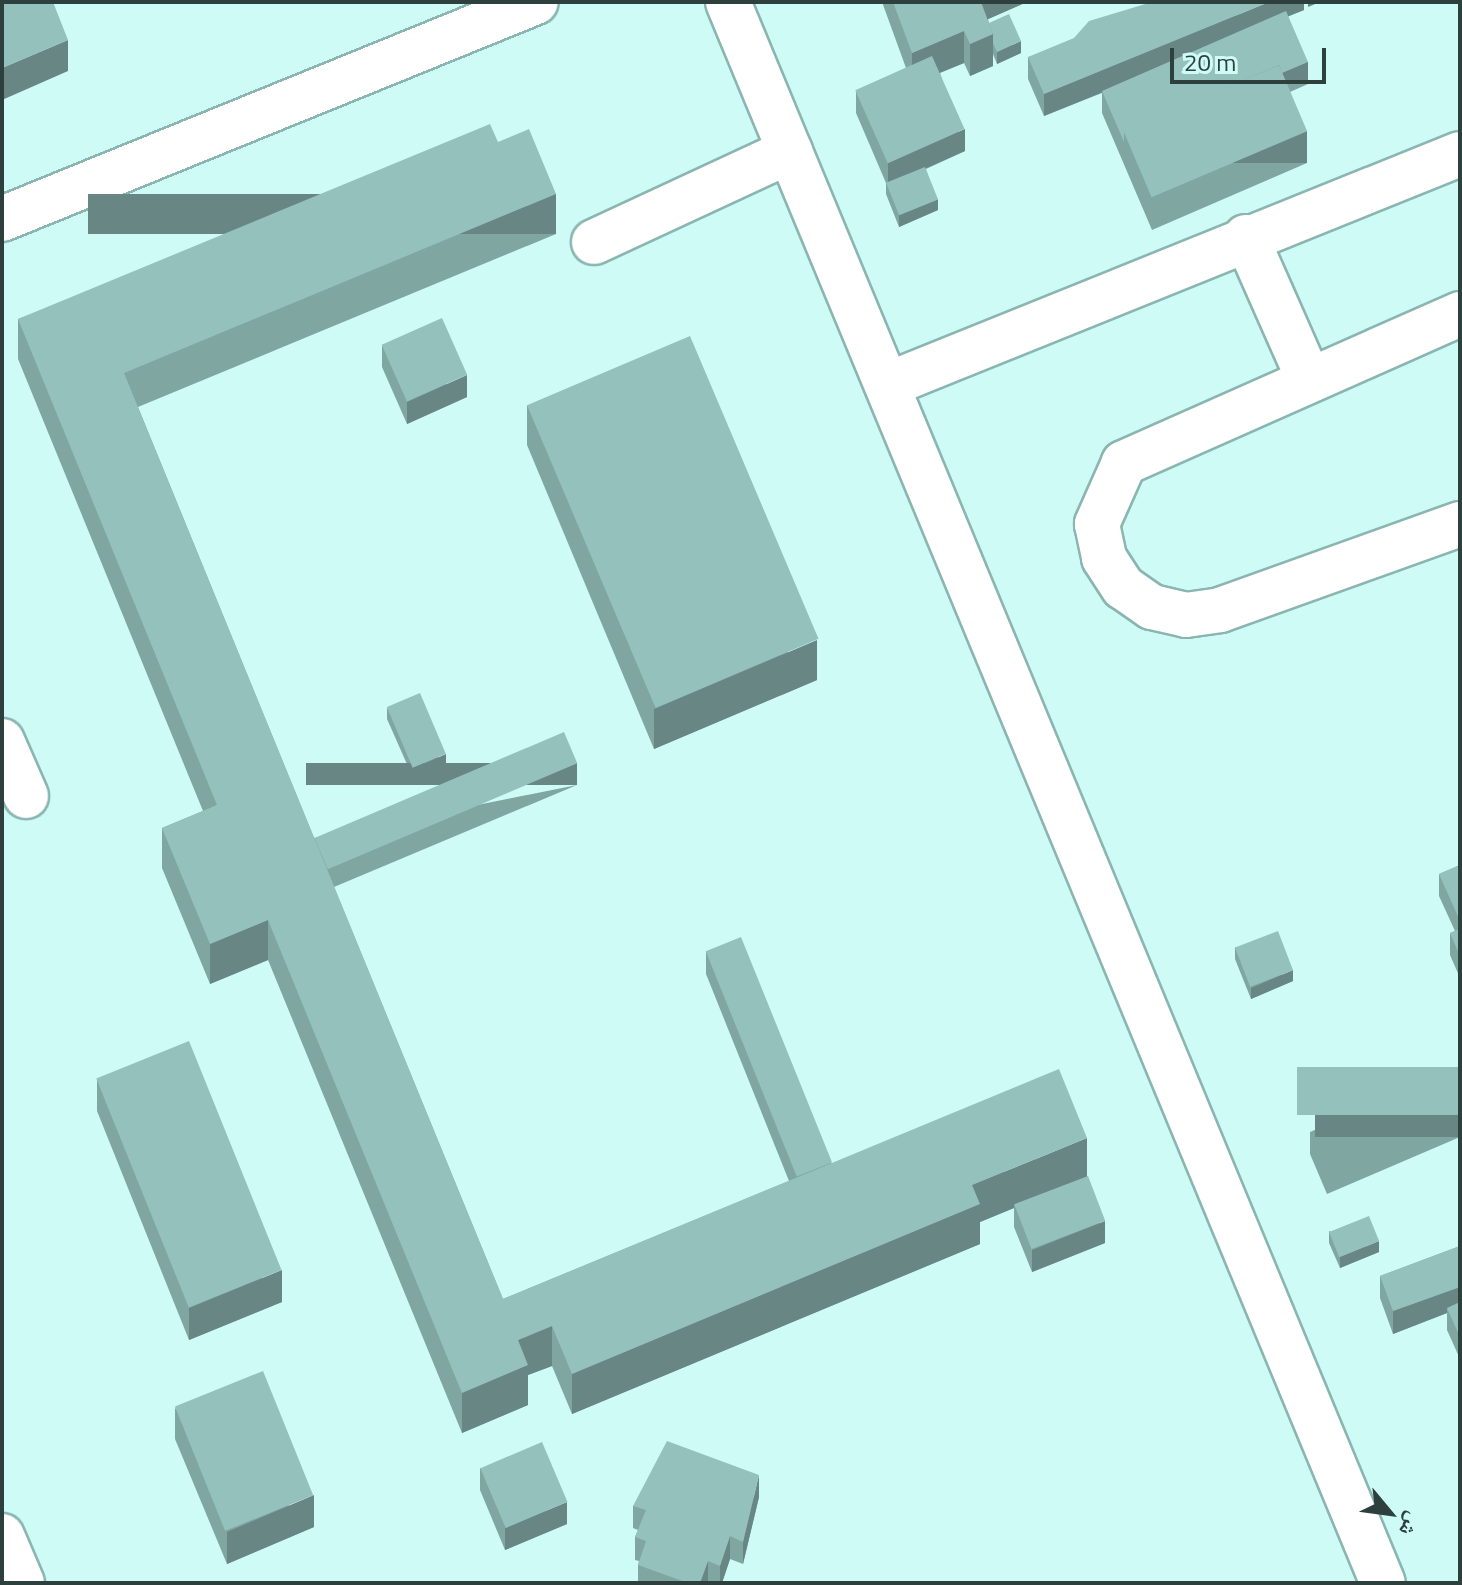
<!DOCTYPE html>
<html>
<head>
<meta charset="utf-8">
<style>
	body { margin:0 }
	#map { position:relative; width:1462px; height:1585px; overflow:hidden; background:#cefbf6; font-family:"Titillium Web","Noto Naskh Arabic",sans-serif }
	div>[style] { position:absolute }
	.roads { filter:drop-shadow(2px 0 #8ab5b1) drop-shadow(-2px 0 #8ab5b1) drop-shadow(0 2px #8ab5b1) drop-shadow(0 -2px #8ab5b1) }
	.minor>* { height:44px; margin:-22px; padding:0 22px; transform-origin:22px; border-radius:22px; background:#fff }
	.wall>* { inset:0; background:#80a6a2 }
	.shaded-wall>* { inset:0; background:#688784; transform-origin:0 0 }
	.building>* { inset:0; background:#95c1bc; transform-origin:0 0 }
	span { translate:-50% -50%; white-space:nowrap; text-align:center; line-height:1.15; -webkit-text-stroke:6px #cefbf6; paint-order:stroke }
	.frame { position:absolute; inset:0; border:4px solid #2e403e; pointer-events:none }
	.north { position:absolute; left:1350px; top:1473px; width:80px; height:80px; -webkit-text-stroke:6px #cefbf6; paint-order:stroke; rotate:119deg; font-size:22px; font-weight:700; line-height:32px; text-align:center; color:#2e403e }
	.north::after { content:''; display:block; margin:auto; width:28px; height:36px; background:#2e403e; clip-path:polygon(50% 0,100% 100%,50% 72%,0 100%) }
	.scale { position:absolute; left:1170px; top:48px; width:156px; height:36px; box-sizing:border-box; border:4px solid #2e403e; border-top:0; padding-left:10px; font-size:24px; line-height:28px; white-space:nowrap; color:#2e403e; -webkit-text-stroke:6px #cefbf6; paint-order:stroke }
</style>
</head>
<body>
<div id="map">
	<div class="roads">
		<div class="minor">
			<div style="left:728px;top:2px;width:1711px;rotate:67.5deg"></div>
			<div style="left:2px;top:219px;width:576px;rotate:-22.12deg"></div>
			<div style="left:1246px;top:237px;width:156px;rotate:66.2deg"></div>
			<div style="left:594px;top:242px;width:216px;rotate:-24.9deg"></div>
			<div style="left:1460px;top:314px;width:368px;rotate:156.1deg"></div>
			<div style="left:1124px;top:463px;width:67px;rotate:113.9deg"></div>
			<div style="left:1097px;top:524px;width:35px;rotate:78deg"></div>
			<div style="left:1104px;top:558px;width:35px;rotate:57deg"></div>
			<div style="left:1123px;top:587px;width:35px;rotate:35deg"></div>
			<div style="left:1152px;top:607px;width:35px;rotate:13deg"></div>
			<div style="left:1186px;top:615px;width:34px;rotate:-8deg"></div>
			<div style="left:1220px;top:610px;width:255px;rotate:-19.7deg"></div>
			<div style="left:887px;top:385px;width:618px;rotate:-21.96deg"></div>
			<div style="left:2px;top:741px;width:60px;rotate:66.4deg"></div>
			<div style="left:2px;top:1536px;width:51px;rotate:66.9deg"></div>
		</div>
	</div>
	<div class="wall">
		<div style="clip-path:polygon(882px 2px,1027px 2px,988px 19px,989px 23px,1021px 53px,997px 64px,993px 54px,993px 66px,970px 76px,964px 63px,940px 73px,965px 151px,926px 169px,938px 210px,899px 227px,886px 194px,886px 183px,856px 113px,856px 91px,906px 68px)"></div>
		<div style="clip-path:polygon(1304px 2px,1304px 10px,1288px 16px,1308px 84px,1290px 92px,1307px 163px,1152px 230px,1102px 113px,1102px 93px,1044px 116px,1028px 79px,1028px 57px)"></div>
		<div style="clip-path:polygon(498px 142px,556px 234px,138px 407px,314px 838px,577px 785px,334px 887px,503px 1299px,789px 1181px,706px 974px,706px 951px,831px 1163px,1087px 1176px,1105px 1243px,1032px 1272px,1014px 1227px,1014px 1208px,980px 1222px,980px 1244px,572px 1414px,552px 1366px,528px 1375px,528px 1405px,462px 1433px,268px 960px,210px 984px,162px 868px,162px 828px,203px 811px,18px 359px,18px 319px)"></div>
		<div style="clip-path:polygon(382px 345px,467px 397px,407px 424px,382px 367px)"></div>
		<div style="clip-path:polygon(527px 405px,817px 680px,654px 749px,527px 445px)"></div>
		<div style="clip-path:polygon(387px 708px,446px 765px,414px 780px,387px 719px)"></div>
		<div style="clip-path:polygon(1460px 865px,1460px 978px,1450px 955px,1450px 933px,1455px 931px,1439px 896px,1439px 874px)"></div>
		<div style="clip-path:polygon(1235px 947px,1293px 981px,1251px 999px,1235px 959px)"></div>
		<div style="clip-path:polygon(1460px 1067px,1460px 1137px,1327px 1194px,1310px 1154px,1310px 1132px)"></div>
		<div style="clip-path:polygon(97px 1079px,282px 1302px,189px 1340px,97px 1111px)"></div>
		<div style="clip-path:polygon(1329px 1231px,1379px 1252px,1340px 1268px,1329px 1243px)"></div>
		<div style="clip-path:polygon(1460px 1246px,1460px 1359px,1447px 1330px,1447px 1313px,1393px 1334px,1380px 1298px,1380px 1276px)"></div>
		<div style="clip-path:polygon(175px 1408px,314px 1527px,227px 1564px,175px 1439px)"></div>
		<div style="clip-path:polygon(480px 1468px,567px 1524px,505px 1550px,480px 1490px)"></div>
		<div style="clip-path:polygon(759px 1497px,743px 1564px,730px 1559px,722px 1583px,638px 1583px,638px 1565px,639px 1561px,635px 1560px,635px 1537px,638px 1530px,633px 1528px,633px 1506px)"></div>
	</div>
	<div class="shaded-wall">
		<div style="clip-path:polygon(977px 2px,1027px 2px,977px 24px)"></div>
		<div style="clip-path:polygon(1269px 2px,1304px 2px,1304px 10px,1044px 116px,1044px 94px)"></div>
		<div style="clip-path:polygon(1308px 2px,1320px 2px,1308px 7px)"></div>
		<div style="clip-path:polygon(964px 31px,964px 63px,912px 84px,912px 53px)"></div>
		<div style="clip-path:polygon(993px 34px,993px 66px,970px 76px,970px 44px)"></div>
		<div style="clip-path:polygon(68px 40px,68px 71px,2px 100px,2px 68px)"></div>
		<div style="clip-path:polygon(1021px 41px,1021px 53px,997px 64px,997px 52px)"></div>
		<div style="left:1308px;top:62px;width:22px;height:197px;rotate:90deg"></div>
		<div style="clip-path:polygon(965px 129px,965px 151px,888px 185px,888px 163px)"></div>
		<div style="left:1307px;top:131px;width:32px;height:169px;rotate:90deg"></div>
		<div style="left:556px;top:194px;width:40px;height:468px;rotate:90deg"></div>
		<div style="clip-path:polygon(938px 199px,938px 210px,899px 227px,899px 215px)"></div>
		<div style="clip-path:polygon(467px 375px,467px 397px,407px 424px,407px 402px)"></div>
		<div style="clip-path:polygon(817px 640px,817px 680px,654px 749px,654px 709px)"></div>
		<div style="clip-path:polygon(446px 754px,446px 765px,414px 780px,414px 768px)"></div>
		<div style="left:577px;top:763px;width:22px;height:271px;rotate:90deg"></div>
		<div style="clip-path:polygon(268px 920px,268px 960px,210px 984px,210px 944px)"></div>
		<div style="clip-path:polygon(1293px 970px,1293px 981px,1251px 999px,1251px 988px)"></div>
		<div style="left:1460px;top:1115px;width:22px;height:145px;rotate:90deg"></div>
		<div style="clip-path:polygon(1087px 1138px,1087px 1178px,1014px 1205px,1014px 1208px,980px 1222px,980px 1244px,572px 1414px,572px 1374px,972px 1185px)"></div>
		<div style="clip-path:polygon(1105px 1221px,1105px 1243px,1032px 1272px,1032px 1250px)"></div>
		<div style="clip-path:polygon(1379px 1241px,1379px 1252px,1340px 1268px,1340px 1257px)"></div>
		<div style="clip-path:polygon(282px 1270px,282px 1302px,189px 1340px,189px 1308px)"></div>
		<div style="clip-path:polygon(1460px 1287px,1460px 1309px,1447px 1308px,1447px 1313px,1393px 1334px,1393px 1311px)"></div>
		<div style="clip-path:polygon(552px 1326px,552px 1366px,528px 1375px,528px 1405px,462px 1433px,462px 1393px,518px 1340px)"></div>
		<div style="clip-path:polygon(759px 1475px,759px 1497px,743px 1564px,743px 1542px)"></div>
		<div style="clip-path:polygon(314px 1495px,314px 1527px,227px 1564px,227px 1532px)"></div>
		<div style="clip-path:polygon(567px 1502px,567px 1524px,505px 1550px,505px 1528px)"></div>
		<div style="clip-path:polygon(730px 1536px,730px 1559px,722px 1583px,720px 1583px,720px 1566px)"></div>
		<div style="clip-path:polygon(708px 1561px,708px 1583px,700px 1583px)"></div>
	</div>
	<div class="building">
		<div style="clip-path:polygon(2px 2px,53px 2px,68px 40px,2px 68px)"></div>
		<div style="clip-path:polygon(893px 2px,981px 2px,993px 34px,970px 44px,964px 31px,912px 53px)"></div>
		<div style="clip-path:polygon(1152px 2px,1269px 2px,1044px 94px,1028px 57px,1074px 38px,1089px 21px)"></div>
		<div style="clip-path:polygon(1286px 11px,1308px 62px,1282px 73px,1279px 65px,1124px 132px,1124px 142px,1102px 91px)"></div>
		<div style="clip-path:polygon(1009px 14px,1021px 41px,997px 52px,993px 43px,993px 34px,989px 23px)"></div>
		<div style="left:932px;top:56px;width:80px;height:84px;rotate:66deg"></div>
		<div style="left:1279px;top:65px;width:72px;height:169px;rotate:67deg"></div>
		<div style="clip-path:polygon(490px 124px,498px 142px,529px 129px,556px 194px,124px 373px,503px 1299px,1059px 1069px,1087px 1138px,972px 1185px,980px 1204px,572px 1374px,552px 1326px,518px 1340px,528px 1365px,462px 1393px,268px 920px,210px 944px,162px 828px,217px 805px,18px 319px)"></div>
		<div style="left:925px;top:167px;width:35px;height:42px;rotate:68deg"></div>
		<div style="left:442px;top:318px;width:62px;height:66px;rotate:66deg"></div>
		<div style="left:690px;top:336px;width:329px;height:177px;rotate:67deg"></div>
		<div style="left:420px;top:693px;width:66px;height:36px;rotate:67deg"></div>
		<div style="left:564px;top:732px;width:34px;height:271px;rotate:67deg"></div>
		<div style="clip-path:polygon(1460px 865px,1460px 921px,1439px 874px)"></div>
		<div style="clip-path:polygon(1460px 929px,1460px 956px,1450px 933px)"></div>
		<div style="left:1278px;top:931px;width:42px;height:46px;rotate:69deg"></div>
		<div style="left:741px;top:937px;width:243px;height:38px;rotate:68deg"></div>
		<div style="left:189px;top:1041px;width:247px;height:100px;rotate:68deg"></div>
		<div style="left:1460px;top:1067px;width:48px;height:163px;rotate:90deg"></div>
		<div style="left:1088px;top:1176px;width:48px;height:79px;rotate:69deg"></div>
		<div style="left:1369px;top:1216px;width:27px;height:43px;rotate:68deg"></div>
		<div style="clip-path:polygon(1460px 1246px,1460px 1287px,1393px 1311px,1380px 1276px)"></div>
		<div style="clip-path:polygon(1460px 1302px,1460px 1337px,1447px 1308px)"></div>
		<div style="left:263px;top:1371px;width:134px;height:95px;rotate:68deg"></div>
		<div style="clip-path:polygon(667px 1441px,759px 1475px,743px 1542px,730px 1536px,720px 1566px,708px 1561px,700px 1583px,688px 1583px,638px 1565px,646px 1541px,635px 1537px,646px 1510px,633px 1506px)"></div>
		<div style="left:542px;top:1442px;width:65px;height:67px;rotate:67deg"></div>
	</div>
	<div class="frame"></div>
	<div class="north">ش</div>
	<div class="scale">20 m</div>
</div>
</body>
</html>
